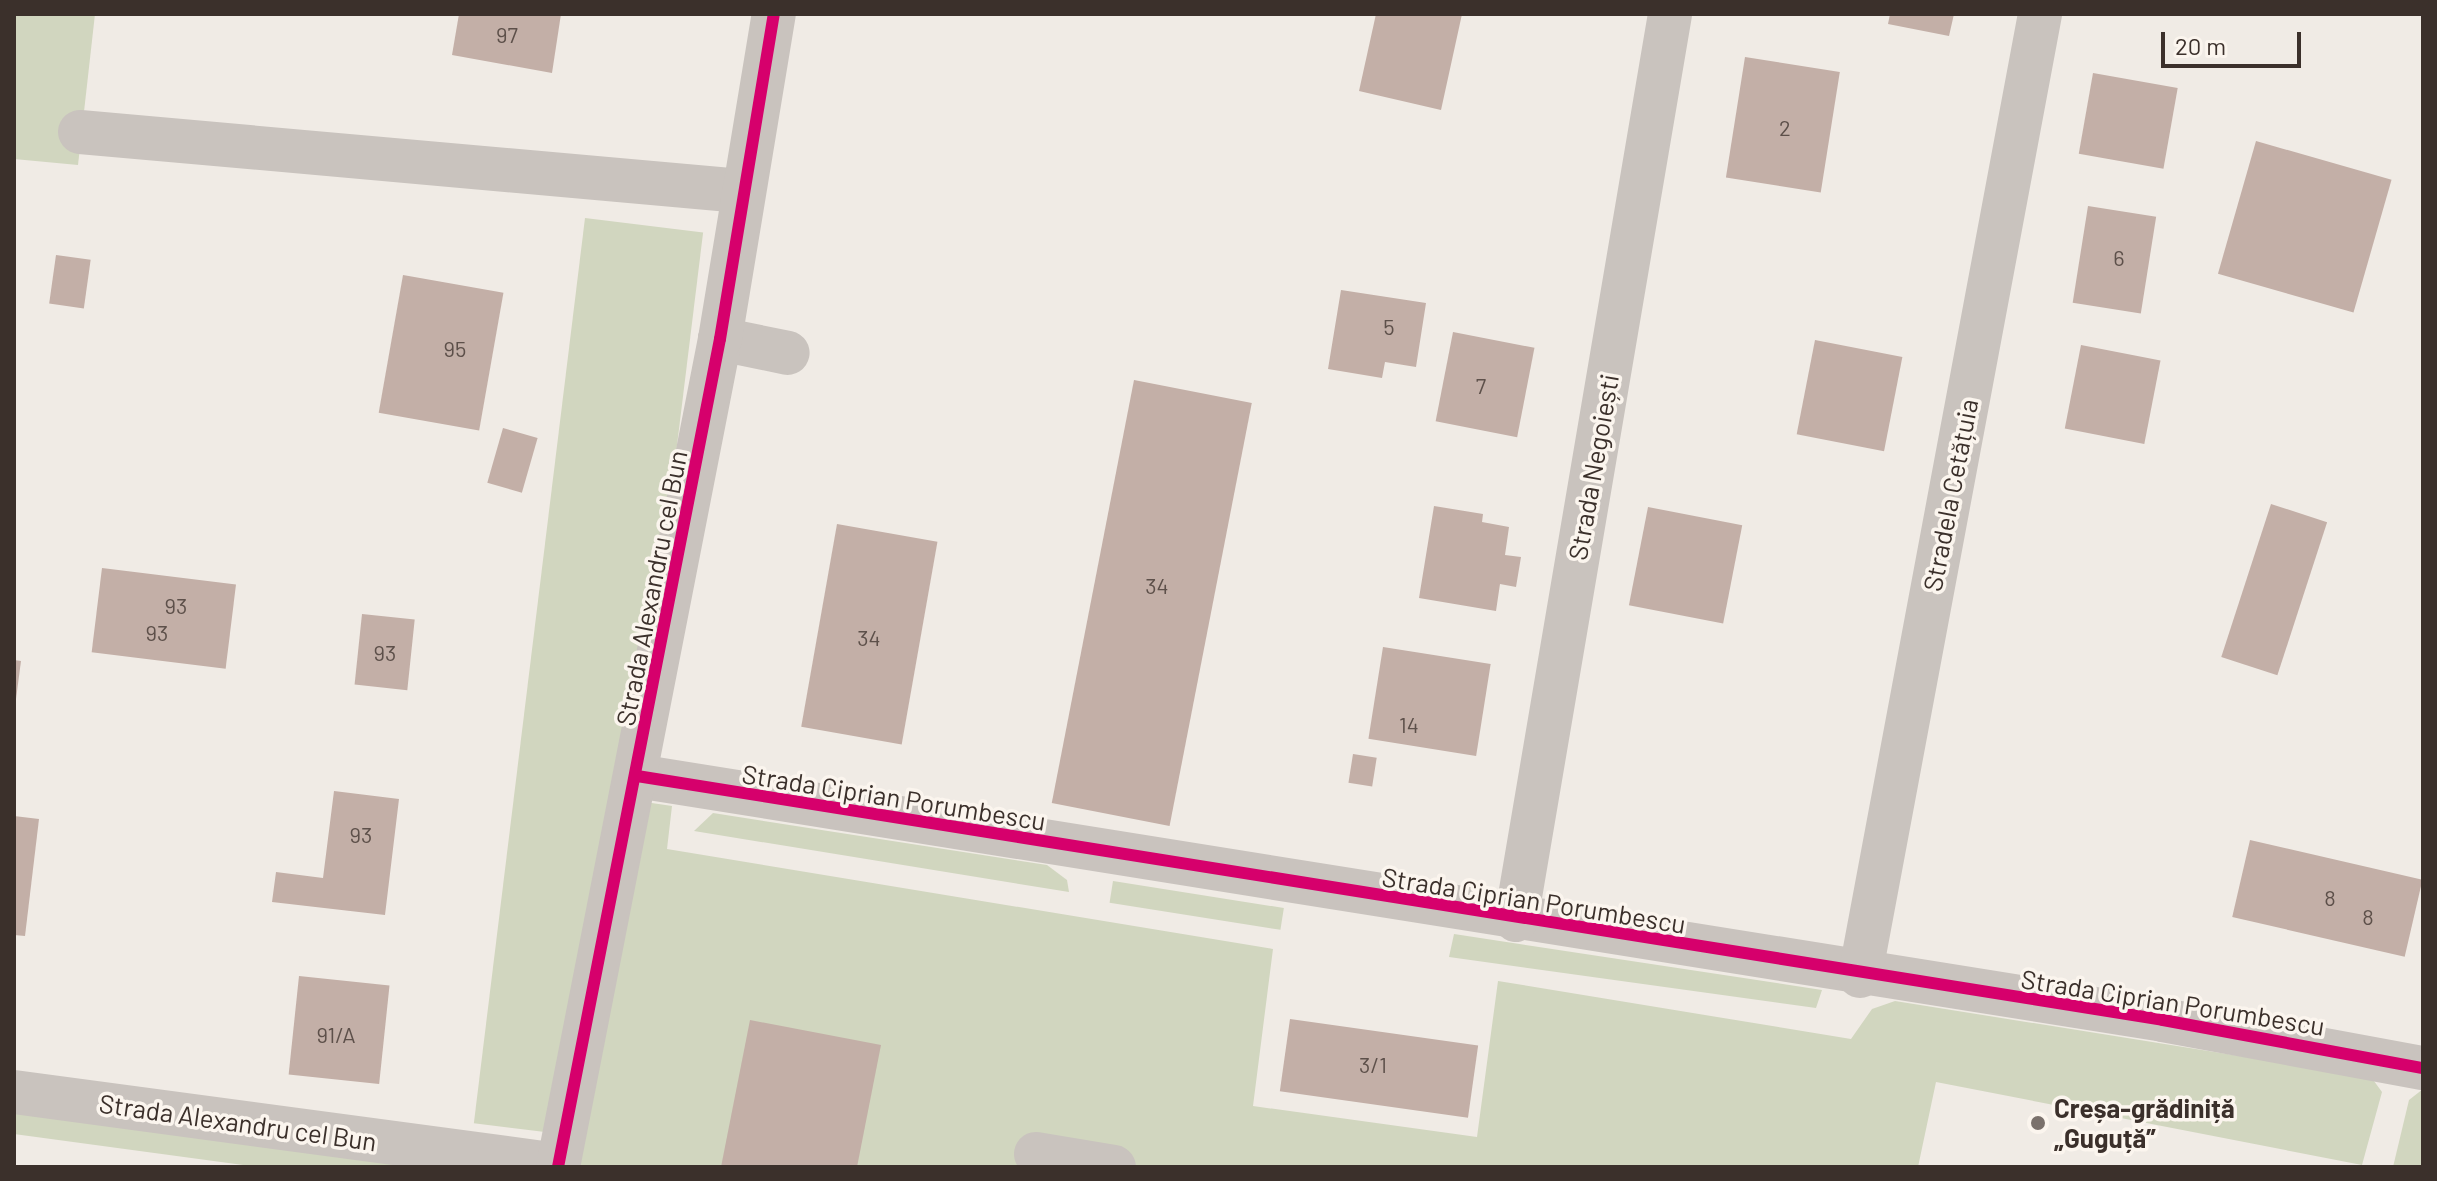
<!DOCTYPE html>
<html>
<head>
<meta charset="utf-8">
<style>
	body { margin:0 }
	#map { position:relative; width:2437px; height:1181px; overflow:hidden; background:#f0ebe5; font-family:Barlow,sans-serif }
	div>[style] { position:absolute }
	.green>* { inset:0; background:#d1d6bf; transform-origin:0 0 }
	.building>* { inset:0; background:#c3afa7; transform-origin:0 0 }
	.minor>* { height:44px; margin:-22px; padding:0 22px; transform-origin:22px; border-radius:22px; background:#c9c3be }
	.cycleway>* { height:12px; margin:-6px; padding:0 6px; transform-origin:6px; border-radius:6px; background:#d6006c }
	.dots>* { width:22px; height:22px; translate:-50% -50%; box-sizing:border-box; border:4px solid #fbf5ee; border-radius:50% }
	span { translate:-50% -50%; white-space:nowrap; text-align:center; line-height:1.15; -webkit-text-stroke:7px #fbf5ee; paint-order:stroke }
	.number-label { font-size:22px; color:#5d504a }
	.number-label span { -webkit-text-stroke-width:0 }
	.street-label { font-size:26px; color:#3b302b }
	.poi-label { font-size:26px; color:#3b302b; font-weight:700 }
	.left { translate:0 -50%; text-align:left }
	.frame { position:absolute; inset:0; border:16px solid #3b302b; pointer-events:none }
	.scale { position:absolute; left:2161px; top:32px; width:140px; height:36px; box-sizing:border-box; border:4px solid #3b302b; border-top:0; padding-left:10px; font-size:24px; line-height:28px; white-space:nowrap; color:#3b302b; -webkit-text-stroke:6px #fbf5ee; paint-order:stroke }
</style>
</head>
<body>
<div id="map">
	<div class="green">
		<div style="clip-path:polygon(14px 14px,95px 14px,78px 165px,14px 159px)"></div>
		<div style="left:585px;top:218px;width:119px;height:912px;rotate:7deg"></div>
		<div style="clip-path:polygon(645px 802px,672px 806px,667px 849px,1273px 949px,1253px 1106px,1477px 1137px,1498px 981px,1851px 1039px,1872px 1009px,1895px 1001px,2371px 1077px,2382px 1092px,2362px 1165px,1936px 1082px,1918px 1167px,577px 1167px)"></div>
		<div style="clip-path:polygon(713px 813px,1047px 865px,1067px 880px,1069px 892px,694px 831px)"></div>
		<div style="left:1113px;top:881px;width:173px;height:22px;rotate:9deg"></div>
		<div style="clip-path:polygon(1454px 934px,1822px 990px,1816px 1008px,1449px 957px)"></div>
		<div style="clip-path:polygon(2423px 1089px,2423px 1167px,2393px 1167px,2409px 1100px)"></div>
		<div style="clip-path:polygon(14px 1112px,447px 1167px,257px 1167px,14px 1134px)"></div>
	</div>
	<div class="building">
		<div style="clip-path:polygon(459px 14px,561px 14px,552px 73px,452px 55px)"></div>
		<div style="clip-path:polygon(1376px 14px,1462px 14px,1441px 110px,1359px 91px)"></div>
		<div style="clip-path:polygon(1890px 14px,1954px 14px,1949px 36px,1888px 24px)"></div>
		<div style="left:1745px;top:57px;width:96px;height:122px;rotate:9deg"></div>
		<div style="left:2093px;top:73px;width:86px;height:82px;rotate:10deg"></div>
		<div style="left:2256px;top:141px;width:141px;height:138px;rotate:16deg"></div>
		<div style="left:2088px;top:206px;width:69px;height:98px;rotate:9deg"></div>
		<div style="left:56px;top:255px;width:35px;height:49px;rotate:8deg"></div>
		<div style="left:403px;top:275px;width:102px;height:140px;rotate:10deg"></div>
		<div style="clip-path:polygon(1341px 290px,1426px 303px,1416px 367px,1385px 362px,1382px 378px,1328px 369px)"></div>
		<div style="left:1453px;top:332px;width:83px;height:91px;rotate:11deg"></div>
		<div style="left:1815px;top:340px;width:89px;height:96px;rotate:11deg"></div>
		<div style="left:2081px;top:345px;width:81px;height:85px;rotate:11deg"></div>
		<div style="left:1134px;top:380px;width:120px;height:431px;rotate:11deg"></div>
		<div style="left:503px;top:428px;width:36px;height:57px;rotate:16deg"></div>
		<div style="left:2271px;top:504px;width:59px;height:161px;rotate:18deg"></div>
		<div style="clip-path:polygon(1434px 506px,1483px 514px,1482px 522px,1509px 527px,1505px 555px,1521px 557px,1516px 587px,1500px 584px,1496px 611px,1419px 598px)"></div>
		<div style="left:1648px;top:507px;width:96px;height:100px;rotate:11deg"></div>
		<div style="left:837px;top:524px;width:102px;height:206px;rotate:10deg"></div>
		<div style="left:102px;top:568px;width:135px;height:85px;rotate:7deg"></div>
		<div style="left:362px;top:614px;width:53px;height:71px;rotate:6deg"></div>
		<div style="left:1383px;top:647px;width:109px;height:93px;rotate:9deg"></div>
		<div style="clip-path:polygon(14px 660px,21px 661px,16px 699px,14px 699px)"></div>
		<div style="left:1353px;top:754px;width:24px;height:29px;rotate:9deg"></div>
		<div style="clip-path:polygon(334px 791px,399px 799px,385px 915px,272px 902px,276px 872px,323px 878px)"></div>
		<div style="clip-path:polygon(14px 816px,39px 819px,25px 936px,14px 935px)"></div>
		<div style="left:2250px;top:840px;width:177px;height:79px;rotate:13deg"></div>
		<div style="left:299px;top:976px;width:91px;height:99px;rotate:6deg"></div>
		<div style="left:1290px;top:1019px;width:190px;height:73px;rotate:8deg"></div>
		<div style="clip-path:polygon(750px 1020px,881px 1045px,857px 1167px,721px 1167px)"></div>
	</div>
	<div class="minor">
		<div style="left:80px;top:132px;width:664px;rotate:5.1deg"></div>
		<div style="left:720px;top:339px;width:69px;rotate:11.6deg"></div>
		<div style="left:637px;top:776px;width:1545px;rotate:9.08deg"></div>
		<div style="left:2163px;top:1020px;width:264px;rotate:10.5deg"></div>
		<div style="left:1516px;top:920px;width:919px;rotate:-80.35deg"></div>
		<div style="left:1860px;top:976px;width:979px;rotate:-79.4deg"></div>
		<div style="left:14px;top:1092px;width:549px;rotate:7.64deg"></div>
		<div style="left:1036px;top:1154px;width:79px;rotate:9.5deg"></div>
		<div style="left:558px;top:1167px;width:844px;rotate:-78.93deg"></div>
		<div style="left:720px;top:339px;width:329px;rotate:-80.6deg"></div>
	</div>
	<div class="cycleway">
		<div style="left:637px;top:776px;width:1545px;rotate:9.08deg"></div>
		<div style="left:2163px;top:1020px;width:264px;rotate:10.5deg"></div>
		<div style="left:558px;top:1167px;width:844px;rotate:-78.93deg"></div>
		<div style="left:720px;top:339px;width:329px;rotate:-80.6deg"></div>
	</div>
	<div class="dots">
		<div style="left:2038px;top:1123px;background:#7a716c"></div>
	</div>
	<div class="number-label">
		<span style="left:507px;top:35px">97</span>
		<span style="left:1785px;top:128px">2</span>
		<span style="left:2119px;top:258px">6</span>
		<span style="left:1389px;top:327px">5</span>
		<span style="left:455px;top:349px">95</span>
		<span style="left:1481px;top:386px">7</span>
		<span style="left:1157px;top:586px">34</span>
		<span style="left:176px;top:606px">93</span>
		<span style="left:157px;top:633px">93</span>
		<span style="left:869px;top:638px">34</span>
		<span style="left:385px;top:653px">93</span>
		<span style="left:1409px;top:725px">14</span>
		<span style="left:361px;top:835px">93</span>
		<span style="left:2330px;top:898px">8</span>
		<span style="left:2368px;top:917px">8</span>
		<span style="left:336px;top:1035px">91/A</span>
		<span style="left:1373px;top:1065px">3/1</span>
	</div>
	<div class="street-label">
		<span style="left:1593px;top:467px;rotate:-80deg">Strada Negoiești</span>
		<span style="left:1950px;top:495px;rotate:-79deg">Stradela Cetățuia</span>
		<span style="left:651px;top:588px;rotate:-79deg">Strada Alexandru cel Bun</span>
		<span style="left:894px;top:797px;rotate:9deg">Strada Ciprian Porumbescu</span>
		<span style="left:1534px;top:900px;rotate:9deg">Strada Ciprian Porumbescu</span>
		<span style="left:2173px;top:1002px;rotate:9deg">Strada Ciprian Porumbescu</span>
		<span style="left:238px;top:1122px;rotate:8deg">Strada Alexandru cel Bun</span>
	</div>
	<div class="poi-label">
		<span class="left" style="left:2054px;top:1123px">Creșa-grădiniță<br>„Guguță”</span>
	</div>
	<div class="frame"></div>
	<div class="scale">20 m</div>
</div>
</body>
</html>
